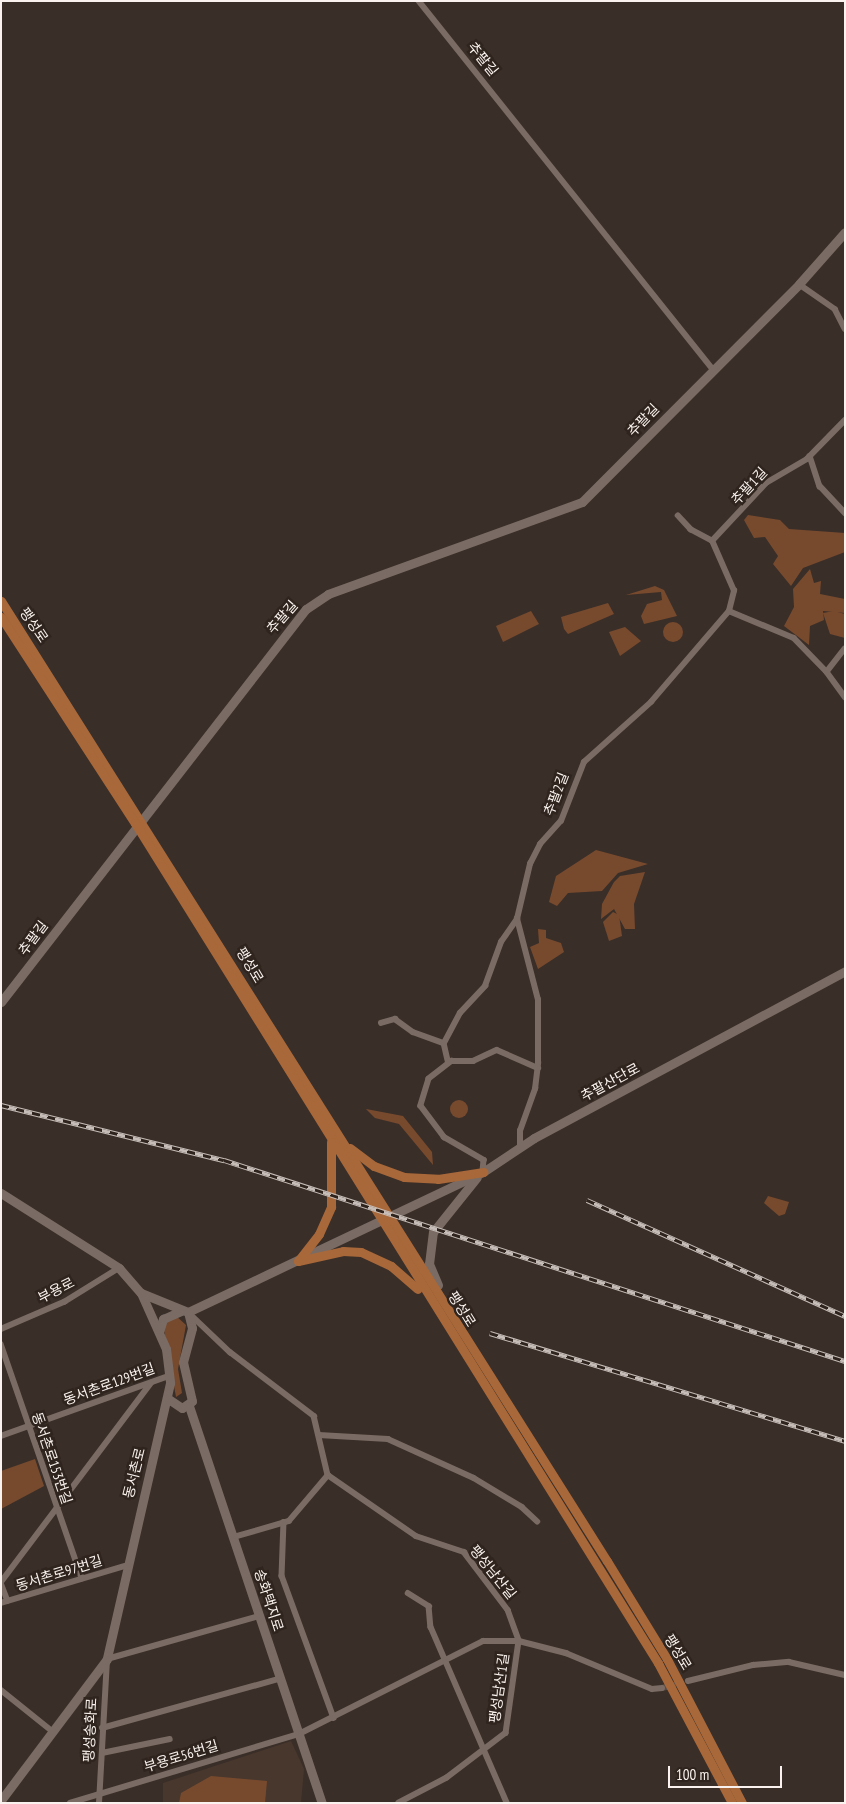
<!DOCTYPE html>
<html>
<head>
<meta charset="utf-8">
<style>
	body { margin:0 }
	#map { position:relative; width:846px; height:1804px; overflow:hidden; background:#3a2e28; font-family:"PT Sans Narrow","Noto Sans KR",sans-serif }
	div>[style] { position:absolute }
	.built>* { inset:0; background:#48372d }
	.green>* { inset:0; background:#774a2e }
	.round { border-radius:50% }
	.street-tunnel>* { height:5.5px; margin-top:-2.75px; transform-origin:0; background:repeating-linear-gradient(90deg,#574b46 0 5.5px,transparent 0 8.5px) }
	.street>* { height:5.5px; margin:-2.75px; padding:0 2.75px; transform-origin:2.75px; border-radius:2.75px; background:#7a6c65 }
	.secondary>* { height:9px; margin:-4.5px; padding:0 4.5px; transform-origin:4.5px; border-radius:4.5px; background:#7a6c65 }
	.primary>* { height:9px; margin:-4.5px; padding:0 4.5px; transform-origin:4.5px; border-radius:4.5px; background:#a86839 }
	.rail>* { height:4.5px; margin-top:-2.25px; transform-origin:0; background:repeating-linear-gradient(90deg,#2f251e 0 8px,#c6bdb8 0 16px); box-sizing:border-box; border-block:1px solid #c6bdb8 }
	span { translate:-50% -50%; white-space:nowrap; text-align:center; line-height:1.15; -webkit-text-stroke:5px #2f251e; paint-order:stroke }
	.street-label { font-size:14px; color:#faf2ee }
	.frame { position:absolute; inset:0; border:2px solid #faf2ee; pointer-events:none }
	.scale { position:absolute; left:668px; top:1766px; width:114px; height:22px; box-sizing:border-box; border:2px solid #faf2ee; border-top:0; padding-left:6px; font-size:15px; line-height:18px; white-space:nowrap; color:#faf2ee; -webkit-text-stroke:4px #2f251e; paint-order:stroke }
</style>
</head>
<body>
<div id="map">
	<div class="built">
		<div style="clip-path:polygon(291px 1741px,304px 1769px,301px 1803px,163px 1803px,163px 1783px)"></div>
	</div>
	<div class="green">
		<div style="clip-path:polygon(748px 515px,780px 520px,789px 529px,845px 533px,845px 552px,803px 568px,791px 586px,773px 564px,778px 556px,765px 537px,754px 538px,744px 520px)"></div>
		<div style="clip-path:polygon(810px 569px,814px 583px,821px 581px,820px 594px,845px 599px,845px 613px,823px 611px,824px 620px,810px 626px,809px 645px,784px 626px,794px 607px,793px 589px)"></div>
		<div style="clip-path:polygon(655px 586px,664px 590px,677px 616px,644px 624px,641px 616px,647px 604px,662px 600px,661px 592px,626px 595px)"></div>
		<div style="clip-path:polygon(608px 603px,614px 614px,568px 634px,564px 629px,561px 617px)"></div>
		<div style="clip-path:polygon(531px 611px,539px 624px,503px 642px,496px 626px)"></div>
		<div style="clip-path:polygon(834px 611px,845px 614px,845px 638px,830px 634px,823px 613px)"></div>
		<div class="round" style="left:663px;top:622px;width:20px;height:20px"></div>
		<div style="clip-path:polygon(625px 627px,641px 641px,620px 656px,609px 632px)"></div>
		<div style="clip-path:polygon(596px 850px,648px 864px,618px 873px,602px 891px,568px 893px,557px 906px,549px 902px,556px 876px)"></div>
		<div style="clip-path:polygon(645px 872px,634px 904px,635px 929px,625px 929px,614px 909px,601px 919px,602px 904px,614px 882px,620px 876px)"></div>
		<div style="clip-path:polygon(613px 912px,619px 915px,622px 936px,609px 941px,603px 922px)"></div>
		<div style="clip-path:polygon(538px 929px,546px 930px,546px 938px,561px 943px,564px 952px,538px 969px,530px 947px,539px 943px)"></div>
		<div class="round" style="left:450px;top:1100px;width:18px;height:18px"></div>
		<div style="clip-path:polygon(366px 1109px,403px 1116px,432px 1152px,433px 1165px,399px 1124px,375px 1118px)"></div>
		<div style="clip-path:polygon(768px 1196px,789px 1202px,785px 1214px,779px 1216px,764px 1203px)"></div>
		<div style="clip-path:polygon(175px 1315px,186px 1325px,178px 1369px,182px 1393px,176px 1397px,164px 1330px,164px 1323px)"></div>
		<div style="clip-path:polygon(35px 1459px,44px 1486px,1px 1509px,1px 1471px)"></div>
		<div style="clip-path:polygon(211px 1776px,267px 1781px,265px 1803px,179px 1803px,181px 1793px)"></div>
	</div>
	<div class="street-tunnel">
		<div style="left:662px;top:1688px;width:27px;rotate:-15deg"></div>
	</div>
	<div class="street">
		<div style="left:419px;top:1px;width:471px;rotate:51.4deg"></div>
		<div style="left:799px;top:284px;width:44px;rotate:34.8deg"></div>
		<div style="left:835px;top:309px;width:22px;rotate:63deg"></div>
		<div style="left:810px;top:456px;width:32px;rotate:72deg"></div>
		<div style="left:820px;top:486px;width:37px;rotate:47deg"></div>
		<div style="left:712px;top:541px;width:79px;rotate:-47deg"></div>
		<div style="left:766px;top:483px;width:48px;rotate:-30.3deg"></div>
		<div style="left:807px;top:459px;width:54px;rotate:-45.7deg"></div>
		<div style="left:729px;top:611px;width:70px;rotate:22.6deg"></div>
		<div style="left:794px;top:638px;width:47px;rotate:45.9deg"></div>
		<div style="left:845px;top:649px;width:29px;rotate:128deg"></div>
		<div style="left:827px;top:672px;width:31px;rotate:54deg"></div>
		<div style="left:381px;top:1023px;width:15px;rotate:-16deg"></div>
		<div style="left:395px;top:1019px;width:22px;rotate:36deg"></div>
		<div style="left:413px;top:1032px;width:33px;rotate:20deg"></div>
		<div style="left:444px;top:1043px;width:18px;rotate:77deg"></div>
		<div style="left:448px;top:1061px;width:25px"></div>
		<div style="left:473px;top:1061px;width:26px;rotate:-25deg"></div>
		<div style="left:497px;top:1050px;width:45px;rotate:23.7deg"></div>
		<div style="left:444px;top:1043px;width:34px;rotate:-62deg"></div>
		<div style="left:460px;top:1013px;width:37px;rotate:-47deg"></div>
		<div style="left:485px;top:986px;width:47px;rotate:-70deg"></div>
		<div style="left:501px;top:942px;width:28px;rotate:-55deg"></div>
		<div style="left:452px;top:1061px;width:29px;rotate:142deg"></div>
		<div style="left:429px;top:1079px;width:28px;rotate:107deg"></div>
		<div style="left:421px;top:1106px;width:39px;rotate:53deg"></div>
		<div style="left:444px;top:1137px;width:46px;rotate:29.9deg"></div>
		<div style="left:484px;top:1160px;width:12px;rotate:95deg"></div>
		<div style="left:520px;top:1147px;width:16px;rotate:-90deg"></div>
		<div style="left:520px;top:1131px;width:45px;rotate:-70.3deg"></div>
		<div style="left:535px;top:1089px;width:26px;rotate:-83deg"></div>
		<div style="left:538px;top:1063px;width:63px;rotate:-90deg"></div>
		<div style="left:538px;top:1000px;width:84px;rotate:-104.5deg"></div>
		<div style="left:517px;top:919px;width:57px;rotate:-76.7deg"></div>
		<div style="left:530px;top:864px;width:22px;rotate:-63deg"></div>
		<div style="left:540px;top:844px;width:31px;rotate:-48deg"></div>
		<div style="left:561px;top:821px;width:63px;rotate:-68.7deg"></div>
		<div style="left:584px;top:762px;width:90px;rotate:-41.8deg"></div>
		<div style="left:651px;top:702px;width:120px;rotate:-49.4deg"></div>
		<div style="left:729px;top:611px;width:21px;rotate:-76deg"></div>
		<div style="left:734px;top:591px;width:55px;rotate:-113.7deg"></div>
		<div style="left:712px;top:541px;width:24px;rotate:-152deg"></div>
		<div style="left:691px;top:530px;width:19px;rotate:-133deg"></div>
		<div style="left:189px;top:1313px;width:57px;rotate:43.6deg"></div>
		<div style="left:230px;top:1352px;width:106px;rotate:37.3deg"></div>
		<div style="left:314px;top:1416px;width:61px;rotate:76.7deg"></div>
		<div style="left:328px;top:1475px;width:107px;rotate:34.7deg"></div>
		<div style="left:416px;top:1536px;width:51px;rotate:18.4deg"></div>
		<div style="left:464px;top:1552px;width:73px;rotate:52.8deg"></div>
		<div style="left:508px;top:1610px;width:33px;rotate:70deg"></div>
		<div style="left:519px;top:1641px;width:93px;rotate:98deg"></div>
		<div style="left:506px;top:1733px;width:74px;rotate:142.7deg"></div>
		<div style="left:447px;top:1778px;width:54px;rotate:152.5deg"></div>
		<div style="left:1px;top:1329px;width:69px;rotate:-23.2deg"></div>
		<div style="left:64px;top:1302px;width:65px;rotate:-31.7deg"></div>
		<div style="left:1px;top:1344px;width:248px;rotate:70.9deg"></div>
		<div style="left:319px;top:1435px;width:69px;rotate:3.3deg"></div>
		<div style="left:388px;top:1439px;width:94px;rotate:24.4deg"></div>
		<div style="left:474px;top:1478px;width:56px;rotate:31.1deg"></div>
		<div style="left:522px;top:1507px;width:21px;rotate:43deg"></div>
		<div style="left:1px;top:1436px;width:178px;rotate:-19.7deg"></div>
		<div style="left:284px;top:1522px;width:54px;rotate:92.1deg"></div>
		<div style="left:282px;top:1576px;width:151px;rotate:69.9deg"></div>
		<div style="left:234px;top:1537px;width:57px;rotate:-16.2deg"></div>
		<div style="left:289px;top:1521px;width:60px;rotate:-49.7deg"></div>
		<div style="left:1px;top:1582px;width:249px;rotate:-53deg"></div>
		<div style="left:1px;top:1583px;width:19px;rotate:69deg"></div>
		<div style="left:408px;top:1593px;width:25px;rotate:32deg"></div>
		<div style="left:429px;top:1606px;width:21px;rotate:85deg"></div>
		<div style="left:431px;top:1627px;width:192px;rotate:66.6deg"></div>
		<div style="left:1px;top:1603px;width:129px;rotate:-16.6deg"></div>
		<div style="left:688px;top:1681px;width:67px;rotate:-13.8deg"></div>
		<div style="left:753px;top:1665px;width:36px;rotate:-5deg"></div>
		<div style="left:789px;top:1662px;width:57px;rotate:13.1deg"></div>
		<div style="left:1px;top:1690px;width:64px;rotate:38.7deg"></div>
		<div style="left:102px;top:1728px;width:184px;rotate:-15.5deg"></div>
		<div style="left:102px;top:1753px;width:69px;rotate:-11.6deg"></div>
		<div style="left:70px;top:1803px;width:239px;rotate:-16.8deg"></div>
		<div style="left:299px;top:1734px;width:206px;rotate:-26.8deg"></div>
		<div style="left:483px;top:1641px;width:36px"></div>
		<div style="left:519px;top:1641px;width:49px;rotate:14.3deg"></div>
		<div style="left:566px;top:1653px;width:93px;rotate:22.7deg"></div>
		<div style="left:652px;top:1689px;width:10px;rotate:-6deg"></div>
		<div style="left:99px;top:1803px;width:144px;rotate:-86.8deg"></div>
		<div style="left:107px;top:1659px;width:158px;rotate:-15.8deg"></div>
	</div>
	<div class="secondary">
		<div style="left:1px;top:1002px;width:497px;rotate:-52.2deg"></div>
		<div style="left:306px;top:609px;width:27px;rotate:-34deg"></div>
		<div style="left:328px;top:594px;width:270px;rotate:-19.9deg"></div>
		<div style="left:582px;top:502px;width:308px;rotate:-45.1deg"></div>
		<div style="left:799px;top:284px;width:69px;rotate:-48.5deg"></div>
		<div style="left:1px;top:1193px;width:140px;rotate:32.4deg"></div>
		<div style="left:119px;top:1268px;width:33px;rotate:49deg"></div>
		<div style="left:141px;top:1293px;width:61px;rotate:65.9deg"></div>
		<div style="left:166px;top:1349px;width:34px;rotate:83deg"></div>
		<div style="left:170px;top:1383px;width:283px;rotate:102.9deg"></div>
		<div style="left:107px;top:1659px;width:176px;rotate:126.9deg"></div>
		<div style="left:438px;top:1285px;width:23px;rotate:-113deg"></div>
		<div style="left:429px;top:1264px;width:32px;rotate:-83deg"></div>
		<div style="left:433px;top:1232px;width:70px;rotate:-51.3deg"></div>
		<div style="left:141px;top:1293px;width:51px;rotate:22deg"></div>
		<div style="left:188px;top:1312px;width:327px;rotate:-25.4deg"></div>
		<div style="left:483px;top:1172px;width:61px;rotate:-33.7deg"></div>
		<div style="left:534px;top:1138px;width:353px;rotate:-28.2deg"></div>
		<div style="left:159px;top:1332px;width:14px;rotate:-73deg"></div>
		<div style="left:163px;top:1319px;width:20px;rotate:-24deg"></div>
		<div style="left:167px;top:1398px;width:18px;rotate:34deg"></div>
		<div style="left:182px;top:1408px;width:12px;rotate:-35deg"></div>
		<div style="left:192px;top:1401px;width:40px;rotate:-103deg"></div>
		<div style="left:183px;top:1362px;width:35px;rotate:-75deg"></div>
		<div style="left:192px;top:1328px;width:16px;rotate:-104deg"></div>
		<div style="left:189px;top:1406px;width:419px;rotate:71.5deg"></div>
	</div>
	<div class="primary">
		<div style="left:1px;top:601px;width:1135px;rotate:57.74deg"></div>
		<div style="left:607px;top:1561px;width:115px;rotate:58.5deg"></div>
		<div style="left:667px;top:1659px;width:162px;rotate:62.5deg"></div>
		<div style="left:1px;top:617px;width:246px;rotate:57deg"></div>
		<div style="left:135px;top:823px;width:990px;rotate:58.09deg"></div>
		<div style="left:658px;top:1663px;width:158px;rotate:62.1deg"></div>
		<div style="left:350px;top:1148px;width:30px;rotate:37deg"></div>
		<div style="left:374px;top:1166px;width:32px;rotate:20deg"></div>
		<div style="left:404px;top:1177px;width:34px;rotate:3deg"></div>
		<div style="left:438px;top:1179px;width:46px;rotate:-8.8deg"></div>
		<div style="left:298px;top:1261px;width:46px;rotate:-12.5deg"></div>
		<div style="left:343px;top:1251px;width:18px;rotate:3deg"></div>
		<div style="left:361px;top:1252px;width:33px;rotate:25deg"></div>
		<div style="left:391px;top:1266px;width:35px;rotate:41deg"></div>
		<div style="left:298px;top:1261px;width:34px;rotate:-52deg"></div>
		<div style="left:319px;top:1234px;width:30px;rotate:-66deg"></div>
		<div style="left:331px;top:1207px;width:65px;rotate:-90deg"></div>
	</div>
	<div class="rail">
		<div style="left:1px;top:1105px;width:230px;rotate:13.9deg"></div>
		<div style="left:224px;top:1160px;width:653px;rotate:17.94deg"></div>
		<div style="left:587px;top:1200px;width:283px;rotate:24.2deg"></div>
		<div style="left:490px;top:1333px;width:371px;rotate:16.9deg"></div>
	</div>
	<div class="street-label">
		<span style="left:483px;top:59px;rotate:51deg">추팔길</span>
		<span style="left:643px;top:420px;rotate:-46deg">추팔길</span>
		<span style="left:749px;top:486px;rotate:-47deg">추팔1길</span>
		<span style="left:282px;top:617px;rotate:-49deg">추팔길</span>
		<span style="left:34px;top:625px;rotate:56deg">팽성로</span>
		<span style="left:556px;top:794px;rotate:-69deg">추팔2길</span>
		<span style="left:33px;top:938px;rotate:-53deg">추팔길</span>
		<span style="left:250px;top:965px;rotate:59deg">팽성로</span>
		<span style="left:610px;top:1082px;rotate:-28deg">추팔산단로</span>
		<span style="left:56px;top:1290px;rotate:-27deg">부용로</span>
		<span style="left:462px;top:1309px;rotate:58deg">팽성로</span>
		<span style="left:109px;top:1384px;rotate:-20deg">동서촌로129번길</span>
		<span style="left:52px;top:1458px;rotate:71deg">동서촌로153번길</span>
		<span style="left:134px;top:1473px;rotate:-76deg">동서촌로</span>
		<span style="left:493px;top:1572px;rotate:51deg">팽성남산길</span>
		<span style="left:59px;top:1573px;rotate:-17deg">동서촌로97번길</span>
		<span style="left:269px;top:1600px;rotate:72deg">송화택지로</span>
		<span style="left:678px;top:1652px;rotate:59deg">팽성로</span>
		<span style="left:499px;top:1688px;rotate:-82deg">팽성남산1길</span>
		<span style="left:90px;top:1730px;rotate:-87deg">팽성송화로</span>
		<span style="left:181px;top:1756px;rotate:-17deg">부용로56번길</span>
	</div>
	<div class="frame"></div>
	<div class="scale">100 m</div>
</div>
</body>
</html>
